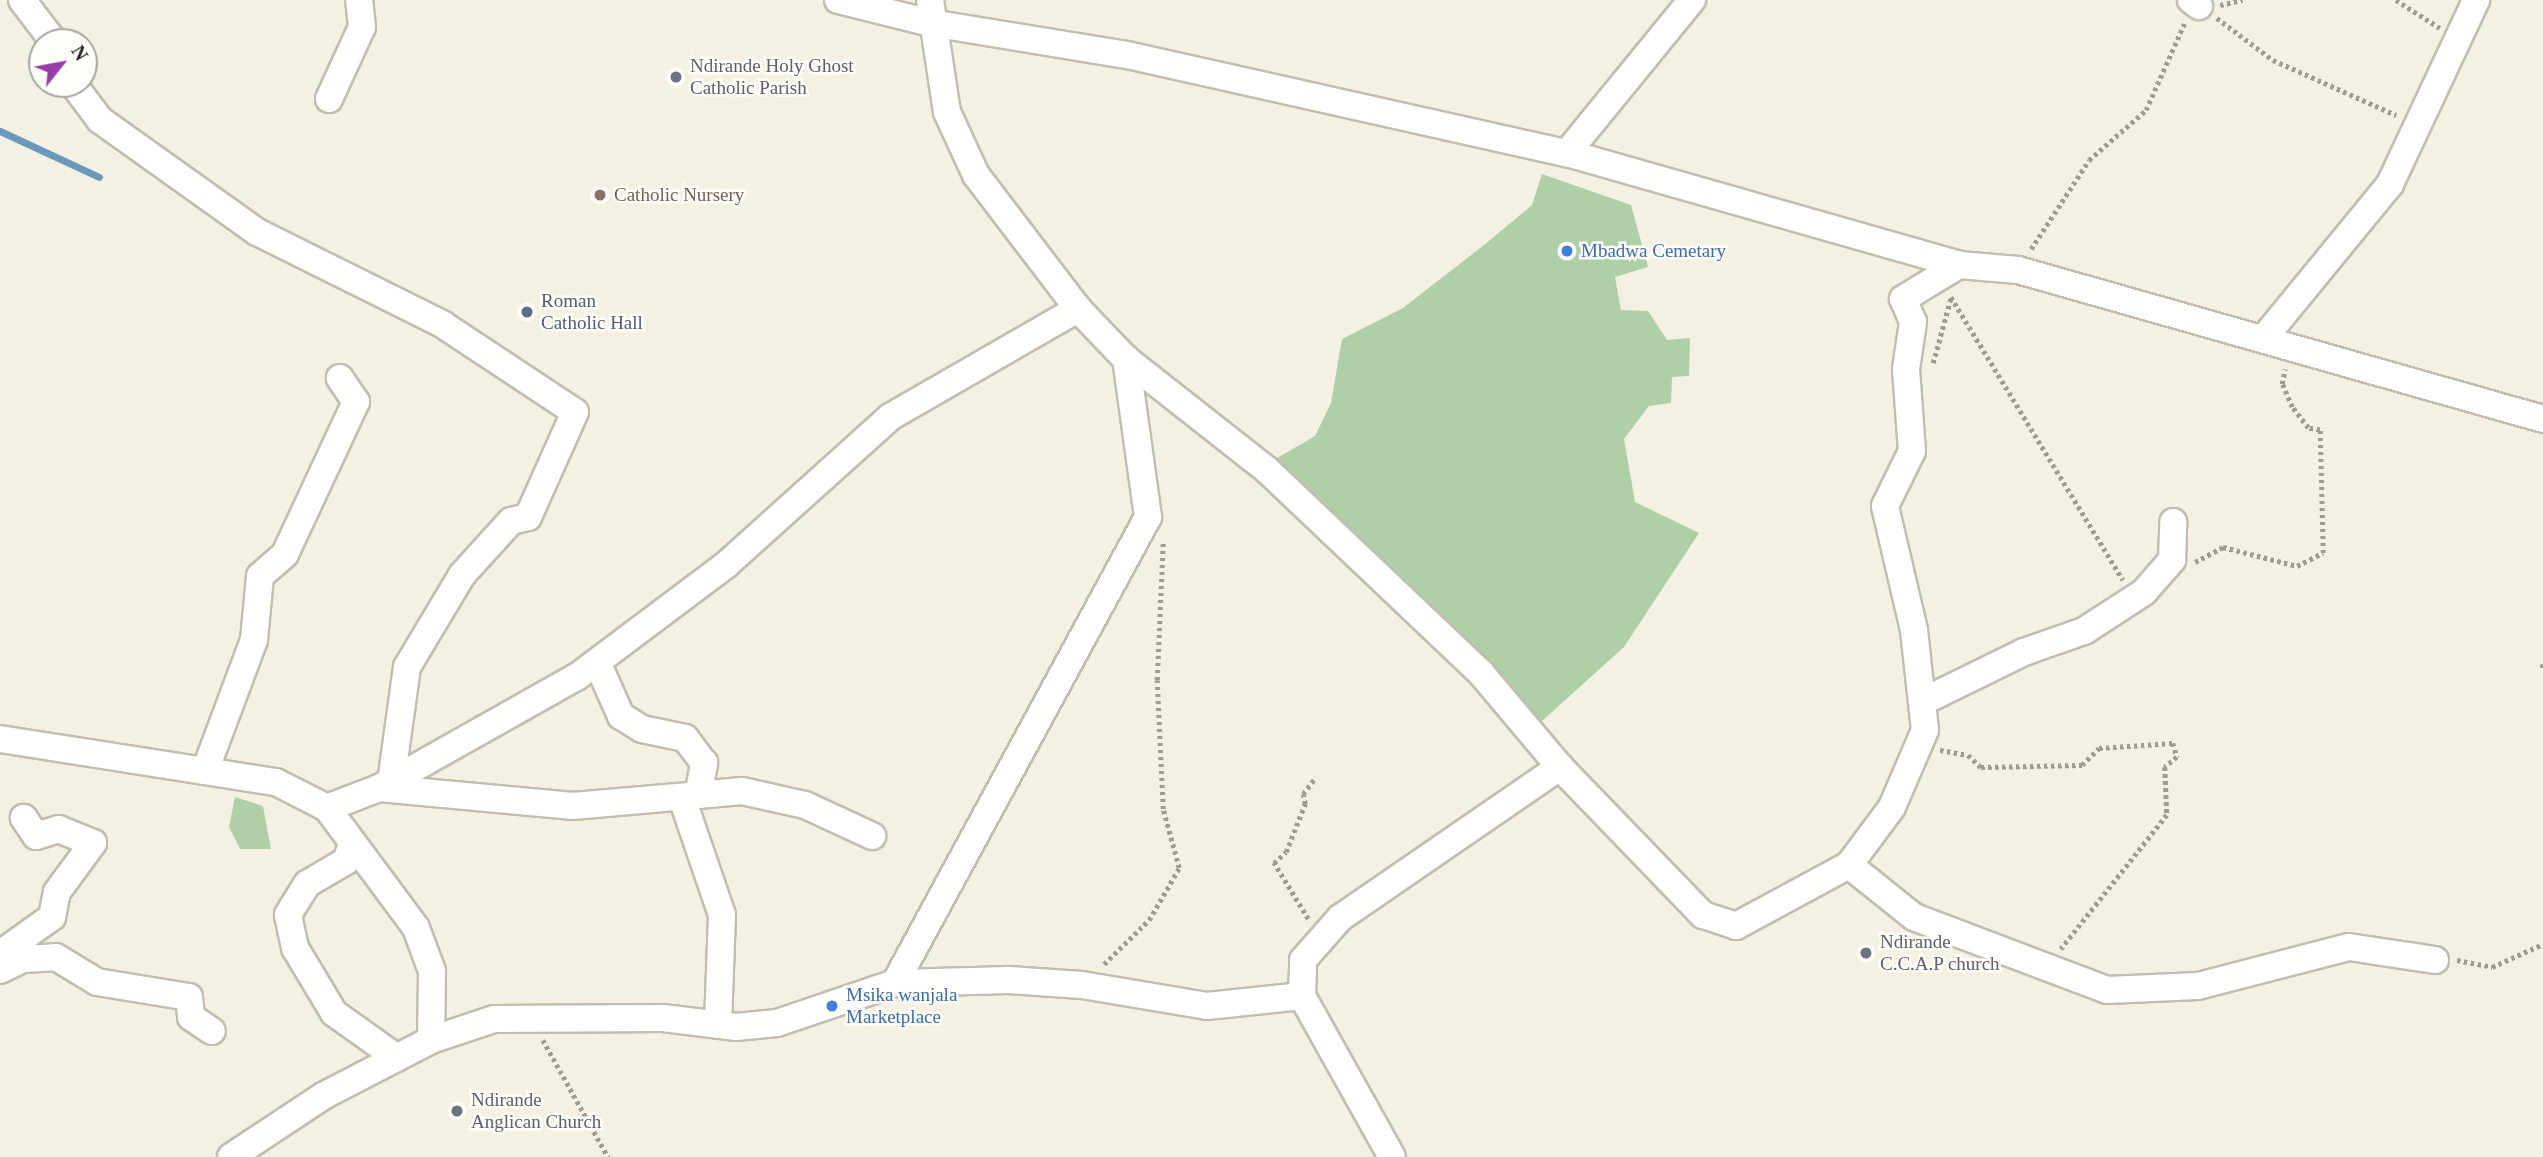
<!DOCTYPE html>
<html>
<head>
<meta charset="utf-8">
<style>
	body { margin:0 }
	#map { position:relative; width:2543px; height:1157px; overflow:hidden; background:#f4f1e2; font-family:"Times New Roman",serif }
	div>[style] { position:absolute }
	.green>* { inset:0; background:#afd0a7 }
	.stream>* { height:7px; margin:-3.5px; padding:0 3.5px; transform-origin:3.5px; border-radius:3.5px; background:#6a99bb }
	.path>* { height:4.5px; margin-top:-2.25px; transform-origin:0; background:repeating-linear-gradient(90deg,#9e9c91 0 3.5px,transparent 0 7px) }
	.roads { filter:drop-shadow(2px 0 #c1beb0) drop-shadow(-2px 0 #c1beb0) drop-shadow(0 2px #c1beb0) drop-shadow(0 -2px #c1beb0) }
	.minor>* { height:26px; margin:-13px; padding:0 13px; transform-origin:13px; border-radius:13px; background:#fff }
	.dots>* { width:19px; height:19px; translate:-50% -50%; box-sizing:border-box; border:4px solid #fffef8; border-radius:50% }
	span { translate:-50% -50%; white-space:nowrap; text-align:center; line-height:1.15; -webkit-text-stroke:5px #fffef8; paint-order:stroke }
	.worship-label { font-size:19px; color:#5b616d }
	.left { translate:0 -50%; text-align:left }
	.education-label { font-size:19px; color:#785e54 }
	.shop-label { font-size:19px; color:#366cbe }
	.service-label { font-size:19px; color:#4e5e75 }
	.north { position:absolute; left:28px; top:28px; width:70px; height:70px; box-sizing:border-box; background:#fffef8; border:2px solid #a7a6a0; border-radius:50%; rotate:59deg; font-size:19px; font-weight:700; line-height:28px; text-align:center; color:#22211c }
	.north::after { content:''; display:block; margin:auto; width:24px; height:32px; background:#963fab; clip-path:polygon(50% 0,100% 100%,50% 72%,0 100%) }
</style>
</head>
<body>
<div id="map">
	<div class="green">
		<div style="clip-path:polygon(1542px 174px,1631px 205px,1648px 267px,1615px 277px,1621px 310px,1648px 311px,1667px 340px,1690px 338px,1689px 376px,1672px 377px,1671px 403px,1649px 406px,1624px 439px,1635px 502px,1699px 533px,1624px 647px,1542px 721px,1272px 461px,1315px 436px,1331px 403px,1342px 339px,1403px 308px,1484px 245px,1532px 205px)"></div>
		<div style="clip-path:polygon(235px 797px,263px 806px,271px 849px,240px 849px,229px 827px)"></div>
	</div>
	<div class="stream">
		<div style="left:0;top:131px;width:109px;rotate:24.9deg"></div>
	</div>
	<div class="path">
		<div style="left:2396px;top:0;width:52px;rotate:32.5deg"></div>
		<div style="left:2220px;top:5px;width:23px;rotate:-13deg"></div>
		<div style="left:2217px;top:18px;width:70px;rotate:36.9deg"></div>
		<div style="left:2273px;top:60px;width:135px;rotate:24.1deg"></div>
		<div style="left:2031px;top:249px;width:106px;rotate:-56.9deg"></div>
		<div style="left:2089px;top:160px;width:76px;rotate:-41.3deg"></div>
		<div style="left:2146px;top:110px;width:96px;rotate:-66.1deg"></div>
		<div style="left:1951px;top:297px;width:331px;rotate:58.7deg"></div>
		<div style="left:1933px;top:363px;width:68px;rotate:-74.7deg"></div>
		<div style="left:2195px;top:562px;width:32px;rotate:-28deg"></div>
		<div style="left:2223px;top:547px;width:76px;rotate:14.4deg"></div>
		<div style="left:2297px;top:566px;width:29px;rotate:-27deg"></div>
		<div style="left:2323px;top:553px;width:123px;rotate:-91.4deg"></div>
		<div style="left:2320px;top:430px;width:12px;rotate:-171deg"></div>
		<div style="left:2308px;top:428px;width:26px;rotate:-127deg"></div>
		<div style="left:2292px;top:407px;width:25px;rotate:-113deg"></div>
		<div style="left:2282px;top:384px;width:15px;rotate:-79deg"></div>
		<div style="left:2543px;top:664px;width:6px;rotate:90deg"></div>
		<div style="left:1940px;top:750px;width:28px;rotate:10deg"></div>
		<div style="left:1968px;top:755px;width:18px;rotate:43deg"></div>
		<div style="left:1981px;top:767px;width:101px;rotate:-1.1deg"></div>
		<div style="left:2082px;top:765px;width:24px;rotate:-45deg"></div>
		<div style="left:2099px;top:748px;width:74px;rotate:-3.9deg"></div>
		<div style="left:2173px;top:743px;width:15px;rotate:74deg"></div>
		<div style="left:2177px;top:757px;width:16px;rotate:140deg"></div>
		<div style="left:2165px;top:767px;width:48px;rotate:87.6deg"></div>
		<div style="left:2167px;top:815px;width:171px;rotate:128.3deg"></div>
		<div style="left:1308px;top:919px;width:66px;rotate:-121.3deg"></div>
		<div style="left:1274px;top:863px;width:16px;rotate:-43deg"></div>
		<div style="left:1286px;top:852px;width:52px;rotate:-68.4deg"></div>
		<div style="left:1305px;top:804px;width:10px;rotate:-101deg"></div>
		<div style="left:1303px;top:794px;width:21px;rotate:-53deg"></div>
		<div style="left:2457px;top:960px;width:36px;rotate:11deg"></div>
		<div style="left:2492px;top:967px;width:56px;rotate:-24.3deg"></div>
		<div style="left:1104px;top:964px;width:63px;rotate:-44.4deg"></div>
		<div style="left:1149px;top:920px;width:60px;rotate:-60deg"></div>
		<div style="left:1179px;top:868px;width:61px;rotate:-105.2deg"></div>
		<div style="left:1163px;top:809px;width:129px;rotate:-92.7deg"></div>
		<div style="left:1157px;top:680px;width:139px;rotate:-87.5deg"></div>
		<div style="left:543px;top:1040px;width:134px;rotate:60.9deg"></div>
	</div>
	<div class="roads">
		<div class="minor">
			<div style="left:22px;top:0;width:53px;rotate:52.7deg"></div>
			<div style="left:838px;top:0;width:96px;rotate:13.9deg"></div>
			<div style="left:931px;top:23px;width:199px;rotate:9.3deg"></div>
			<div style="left:1127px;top:55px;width:451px;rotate:12.6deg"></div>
			<div style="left:1567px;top:153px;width:408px;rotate:15.9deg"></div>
			<div style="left:1959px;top:265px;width:59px;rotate:4.8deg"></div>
			<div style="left:2018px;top:270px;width:546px;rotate:15.84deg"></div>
			<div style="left:930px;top:0;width:113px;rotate:81.4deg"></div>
			<div style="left:947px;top:112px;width:69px;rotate:65.3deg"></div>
			<div style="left:976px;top:175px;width:168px;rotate:52.7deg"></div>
			<div style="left:1078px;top:309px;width:69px;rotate:46.2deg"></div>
			<div style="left:1126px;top:359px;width:179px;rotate:38.2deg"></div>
			<div style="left:1267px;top:470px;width:295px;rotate:43.5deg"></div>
			<div style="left:1481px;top:673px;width:123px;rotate:50deg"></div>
			<div style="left:1560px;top:767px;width:206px;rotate:46deg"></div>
			<div style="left:1703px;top:915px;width:35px;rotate:18deg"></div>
			<div style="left:1736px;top:926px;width:128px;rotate:-28.4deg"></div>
			<div style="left:1849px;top:865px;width:83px;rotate:38.7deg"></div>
			<div style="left:1914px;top:917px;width:206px;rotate:20.7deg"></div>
			<div style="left:2107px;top:990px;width:91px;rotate:-2.5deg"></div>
			<div style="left:2198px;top:986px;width:156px;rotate:-14.5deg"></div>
			<div style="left:2349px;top:947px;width:87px;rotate:8.6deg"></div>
			<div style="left:2191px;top:0;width:10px;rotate:37deg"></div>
			<div style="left:73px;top:84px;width:45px;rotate:53.1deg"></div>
			<div style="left:100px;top:120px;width:193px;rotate:35.5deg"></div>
			<div style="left:257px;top:232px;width:207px;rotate:26.4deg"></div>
			<div style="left:442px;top:324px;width:159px;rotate:33.5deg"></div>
			<div style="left:575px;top:412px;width:115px;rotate:114.1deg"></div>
			<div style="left:528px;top:517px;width:17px;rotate:167deg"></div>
			<div style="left:511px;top:521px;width:73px;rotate:132.2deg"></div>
			<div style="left:462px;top:575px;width:107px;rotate:120.9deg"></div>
			<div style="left:407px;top:667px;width:116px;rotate:97.9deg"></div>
			<div style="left:329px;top:99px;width:79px;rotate:-65.4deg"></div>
			<div style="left:362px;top:27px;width:27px;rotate:-96deg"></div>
			<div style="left:1567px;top:153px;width:198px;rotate:-50.8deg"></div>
			<div style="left:2264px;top:338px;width:199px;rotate:-50.7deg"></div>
			<div style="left:2390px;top:184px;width:203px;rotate:-64.9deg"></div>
			<div style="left:1926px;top:700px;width:109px;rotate:-26.1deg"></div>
			<div style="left:2024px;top:652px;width:64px;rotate:-19.3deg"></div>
			<div style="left:2084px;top:631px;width:72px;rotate:-33deg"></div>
			<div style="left:2144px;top:592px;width:43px;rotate:-48.8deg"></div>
			<div style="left:2172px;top:560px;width:38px;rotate:-88deg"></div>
			<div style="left:0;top:739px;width:279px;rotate:8.9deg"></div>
			<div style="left:276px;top:782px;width:57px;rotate:27deg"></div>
			<div style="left:327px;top:808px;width:149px;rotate:53.4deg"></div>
			<div style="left:416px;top:928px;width:46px;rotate:69.6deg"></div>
			<div style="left:432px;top:971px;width:69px;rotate:90.8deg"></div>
			<div style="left:205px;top:771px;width:140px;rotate:-69.5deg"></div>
			<div style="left:254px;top:640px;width:64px;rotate:-84.6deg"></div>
			<div style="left:260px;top:576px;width:33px;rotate:-41deg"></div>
			<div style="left:285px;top:554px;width:168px;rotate:-65deg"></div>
			<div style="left:356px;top:402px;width:29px;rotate:-124deg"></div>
			<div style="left:379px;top:788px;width:195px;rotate:5.3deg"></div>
			<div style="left:573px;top:806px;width:125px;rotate:-5deg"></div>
			<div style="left:698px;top:795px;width:33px;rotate:-79deg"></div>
			<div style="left:704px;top:763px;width:31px;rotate:-127deg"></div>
			<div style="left:685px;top:738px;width:44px;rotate:-168.2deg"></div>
			<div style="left:642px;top:729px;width:25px;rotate:-148deg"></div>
			<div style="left:621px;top:716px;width:59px;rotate:-114deg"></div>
			<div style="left:698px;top:795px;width:44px;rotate:-5.2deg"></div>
			<div style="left:742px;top:791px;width:65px;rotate:12.5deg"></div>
			<div style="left:805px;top:805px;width:74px;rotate:24.8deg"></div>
			<div style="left:683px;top:801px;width:120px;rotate:71.1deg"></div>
			<div style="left:722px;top:915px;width:110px;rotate:92.1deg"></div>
			<div style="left:327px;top:808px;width:56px;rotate:-21deg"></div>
			<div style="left:379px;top:788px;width:228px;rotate:-29.4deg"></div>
			<div style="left:578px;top:676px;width:186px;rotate:-36.9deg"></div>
			<div style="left:727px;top:564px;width:219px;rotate:-42deg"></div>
			<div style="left:890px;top:417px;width:217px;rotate:-29.9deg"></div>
			<div style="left:352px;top:844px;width:18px;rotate:109deg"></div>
			<div style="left:346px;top:861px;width:45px;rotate:149.5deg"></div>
			<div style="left:307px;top:884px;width:36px;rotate:122deg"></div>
			<div style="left:288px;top:915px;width:34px;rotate:78deg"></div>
			<div style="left:295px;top:948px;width:76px;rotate:59deg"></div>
			<div style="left:334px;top:1013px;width:77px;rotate:35.5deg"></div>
			<div style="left:1849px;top:865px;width:72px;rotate:-53.4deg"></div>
			<div style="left:1892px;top:807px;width:84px;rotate:-66.8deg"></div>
			<div style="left:1925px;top:730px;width:101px;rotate:-96.3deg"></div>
			<div style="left:1914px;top:630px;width:127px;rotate:-103.2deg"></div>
			<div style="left:1885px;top:506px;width:61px;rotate:-63.9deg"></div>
			<div style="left:1912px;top:451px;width:82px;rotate:-94.2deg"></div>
			<div style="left:1906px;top:369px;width:48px;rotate:-81.5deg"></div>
			<div style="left:1913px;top:322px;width:25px;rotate:-113deg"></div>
			<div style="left:1903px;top:299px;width:66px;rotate:-31.3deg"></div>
			<div style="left:0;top:954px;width:64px;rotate:-35.4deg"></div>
			<div style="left:52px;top:917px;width:25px;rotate:-79deg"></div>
			<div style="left:57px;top:892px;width:61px;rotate:-53.7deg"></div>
			<div style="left:93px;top:843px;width:37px;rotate:-158deg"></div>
			<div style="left:59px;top:829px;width:24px;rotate:163deg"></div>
			<div style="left:36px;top:836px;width:22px;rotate:-124deg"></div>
			<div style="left:0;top:970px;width:25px;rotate:-26deg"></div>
			<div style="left:23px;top:959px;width:33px;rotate:-3deg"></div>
			<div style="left:56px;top:957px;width:48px;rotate:31.4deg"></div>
			<div style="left:97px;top:982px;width:93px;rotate:9.3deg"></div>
			<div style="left:189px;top:997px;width:20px;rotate:84deg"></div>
			<div style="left:191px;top:1017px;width:25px;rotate:34deg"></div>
			<div style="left:895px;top:983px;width:530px;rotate:-61.5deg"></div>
			<div style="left:1148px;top:517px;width:160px;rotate:-97.9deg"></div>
			<div style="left:1302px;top:996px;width:36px;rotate:-88deg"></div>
			<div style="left:1303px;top:960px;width:56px;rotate:-48.6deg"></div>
			<div style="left:1340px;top:918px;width:267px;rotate:-34.5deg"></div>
			<div style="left:231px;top:1157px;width:110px;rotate:-33.5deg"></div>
			<div style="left:323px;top:1096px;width:122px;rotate:-27.4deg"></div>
			<div style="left:431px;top:1040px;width:66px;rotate:-18.4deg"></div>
			<div style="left:494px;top:1019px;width:169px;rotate:-0.3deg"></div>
			<div style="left:663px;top:1018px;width:74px;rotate:7deg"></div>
			<div style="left:736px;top:1027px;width:41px;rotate:-5.6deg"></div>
			<div style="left:777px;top:1023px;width:125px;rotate:-18.7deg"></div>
			<div style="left:895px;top:983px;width:114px;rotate:-1.5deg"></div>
			<div style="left:1009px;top:980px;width:73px;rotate:3.9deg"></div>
			<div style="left:1082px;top:985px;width:127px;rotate:9.5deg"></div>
			<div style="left:1207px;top:1006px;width:96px;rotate:-6deg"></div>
			<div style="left:1302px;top:996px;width:184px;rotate:60.8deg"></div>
		</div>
	</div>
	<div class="dots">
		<div style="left:676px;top:77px;background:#6b7280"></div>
		<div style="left:600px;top:195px;background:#8d6e63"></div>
		<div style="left:1567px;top:251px;background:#3f7fe0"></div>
		<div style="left:527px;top:312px;background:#5c6f8a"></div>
		<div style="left:1866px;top:953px;background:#6b7280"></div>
		<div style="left:832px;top:1006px;background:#3f7fe0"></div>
		<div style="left:457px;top:1111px;background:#6b7280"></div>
	</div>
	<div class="worship-label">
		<span class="left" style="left:690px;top:77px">Ndirande Holy Ghost<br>Catholic Parish</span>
		<span class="left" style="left:1880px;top:953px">Ndirande<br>C.C.A.P church</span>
		<span class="left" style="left:471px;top:1111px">Ndirande<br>Anglican Church</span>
	</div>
	<div class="education-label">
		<span class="left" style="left:614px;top:195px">Catholic Nursery</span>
	</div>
	<div class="shop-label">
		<span class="left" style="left:1581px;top:251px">Mbadwa Cemetary</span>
		<span class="left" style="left:846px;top:1006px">Msika wanjala<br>Marketplace</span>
	</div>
	<div class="service-label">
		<span class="left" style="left:541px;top:312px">Roman<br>Catholic Hall</span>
	</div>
	<div class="north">N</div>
</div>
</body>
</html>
